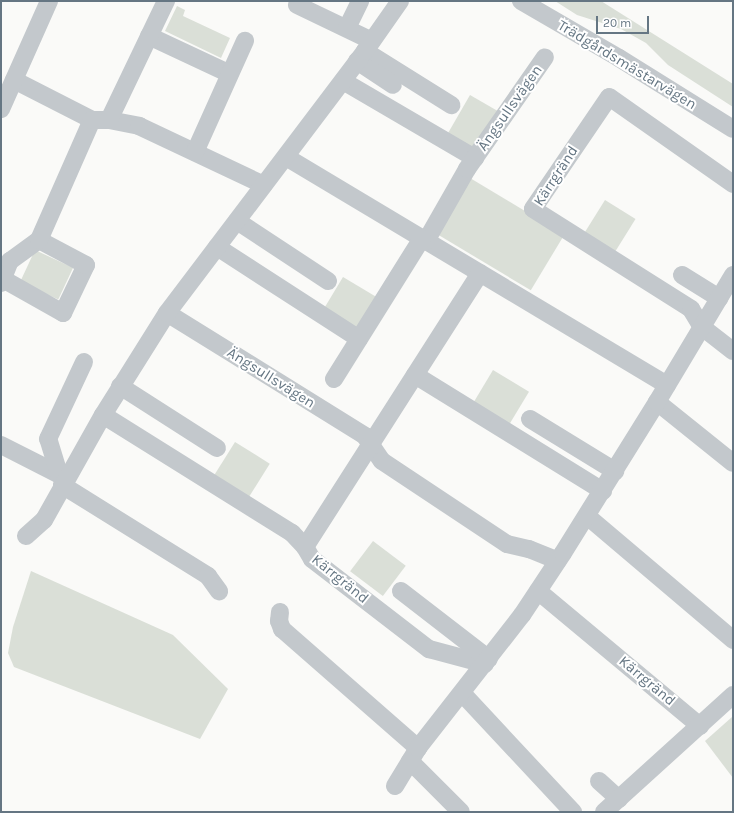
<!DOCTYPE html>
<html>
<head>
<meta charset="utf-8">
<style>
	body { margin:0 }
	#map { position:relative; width:734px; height:813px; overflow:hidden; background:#fafaf8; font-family:Karla,sans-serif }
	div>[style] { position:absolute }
	.green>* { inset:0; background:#dadfd7; transform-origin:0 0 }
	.minor>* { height:18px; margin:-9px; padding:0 9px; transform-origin:9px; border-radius:9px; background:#c3c8cc }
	span { translate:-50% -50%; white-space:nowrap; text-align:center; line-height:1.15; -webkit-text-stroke:4px #fff; paint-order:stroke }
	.street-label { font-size:15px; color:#657683 }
	.frame { position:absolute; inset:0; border:2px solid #657683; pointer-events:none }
	.scale { position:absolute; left:596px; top:16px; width:53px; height:18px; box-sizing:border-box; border:2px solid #657683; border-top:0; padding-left:5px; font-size:12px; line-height:14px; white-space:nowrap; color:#657683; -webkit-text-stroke:3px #fff; paint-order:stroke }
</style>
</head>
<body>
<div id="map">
	<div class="green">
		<div style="clip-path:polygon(555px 1px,601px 1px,733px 84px,733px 107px,668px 65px,646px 43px,621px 29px,577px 15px)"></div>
		<div style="clip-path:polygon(177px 6px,185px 10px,183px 16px,230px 38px,221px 58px,165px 31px)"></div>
		<div style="left:470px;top:95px;width:34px;height:45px;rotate:30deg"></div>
		<div style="left:470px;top:178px;width:110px;height:65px;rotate:31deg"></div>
		<div style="left:605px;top:200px;width:36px;height:38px;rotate:32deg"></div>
		<div style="left:35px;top:250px;width:42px;height:35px;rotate:25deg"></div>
		<div style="left:343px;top:277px;width:41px;height:38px;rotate:31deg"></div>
		<div style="left:493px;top:370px;width:42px;height:39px;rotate:31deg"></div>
		<div style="left:235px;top:442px;width:41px;height:39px;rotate:32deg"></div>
		<div style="left:373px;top:541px;width:41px;height:38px;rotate:37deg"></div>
		<div style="clip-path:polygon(31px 571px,173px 635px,228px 689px,200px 739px,14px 667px,8px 653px,13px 627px)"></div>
		<div style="clip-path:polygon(732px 717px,733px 718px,733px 778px,705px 741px)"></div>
	</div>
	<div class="minor">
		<div style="left:521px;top:1px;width:113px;rotate:30.2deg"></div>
		<div style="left:619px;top:58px;width:134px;rotate:31.9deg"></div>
		<div style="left:297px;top:5px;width:83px;rotate:25.6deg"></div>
		<div style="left:347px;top:28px;width:30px;rotate:-64deg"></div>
		<div style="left:149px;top:36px;width:89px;rotate:25.1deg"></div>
		<div style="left:365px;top:51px;width:102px;rotate:32.1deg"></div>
		<div style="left:357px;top:61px;width:43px;rotate:33.7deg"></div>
		<div style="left:14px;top:80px;width:88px;rotate:27.1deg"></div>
		<div style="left:343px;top:81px;width:153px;rotate:30.3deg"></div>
		<div style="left:1px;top:109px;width:118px;rotate:-66deg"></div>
		<div style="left:109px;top:120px;width:31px;rotate:11deg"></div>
		<div style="left:139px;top:126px;width:138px;rotate:25.3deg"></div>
		<div style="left:195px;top:152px;width:122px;rotate:-65.8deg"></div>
		<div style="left:286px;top:157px;width:444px;rotate:30.9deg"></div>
		<div style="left:733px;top:184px;width:151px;rotate:-144.9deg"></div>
		<div style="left:609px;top:97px;width:135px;rotate:124.2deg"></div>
		<div style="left:533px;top:209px;width:187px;rotate:32.3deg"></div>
		<div style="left:691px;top:309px;width:21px;rotate:59deg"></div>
		<div style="left:702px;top:327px;width:39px;rotate:38deg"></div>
		<div style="left:237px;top:221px;width:109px;rotate:33.4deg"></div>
		<div style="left:426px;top:241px;width:83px;rotate:-60.3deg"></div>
		<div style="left:467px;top:169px;width:136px;rotate:-55.1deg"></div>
		<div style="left:217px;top:247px;width:169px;rotate:32.9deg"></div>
		<div style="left:682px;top:275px;width:44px;rotate:31.9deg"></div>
		<div style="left:3px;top:279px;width:69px;rotate:29.5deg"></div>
		<div style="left:63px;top:313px;width:53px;rotate:-64.4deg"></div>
		<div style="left:86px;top:265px;width:53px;rotate:-152deg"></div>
		<div style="left:1px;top:283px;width:24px;rotate:-68deg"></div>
		<div style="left:10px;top:261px;width:36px;rotate:-36deg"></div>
		<div style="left:39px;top:240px;width:131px;rotate:-66.2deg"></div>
		<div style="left:92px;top:120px;width:17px"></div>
		<div style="left:109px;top:120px;width:132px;rotate:-64.4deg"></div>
		<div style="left:167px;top:313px;width:233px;rotate:31.8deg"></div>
		<div style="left:365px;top:436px;width:30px;rotate:56deg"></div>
		<div style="left:382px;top:461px;width:150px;rotate:33.6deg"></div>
		<div style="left:507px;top:544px;width:23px;rotate:13deg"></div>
		<div style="left:529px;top:549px;width:31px;rotate:22deg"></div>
		<div style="left:415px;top:375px;width:221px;rotate:31.7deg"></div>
		<div style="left:334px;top:379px;width:166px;rotate:-58deg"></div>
		<div style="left:120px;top:386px;width:115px;rotate:32.6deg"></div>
		<div style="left:657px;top:402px;width:97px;rotate:38.8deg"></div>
		<div style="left:103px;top:415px;width:223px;rotate:32deg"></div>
		<div style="left:292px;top:533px;width:19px;rotate:47deg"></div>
		<div style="left:305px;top:547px;width:14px;rotate:60deg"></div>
		<div style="left:312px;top:559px;width:148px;rotate:37.6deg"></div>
		<div style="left:429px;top:649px;width:58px;rotate:15deg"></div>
		<div style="left:530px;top:419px;width:100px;rotate:31.5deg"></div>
		<div style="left:1px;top:445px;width:71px;rotate:26.9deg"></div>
		<div style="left:59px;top:474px;width:37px;rotate:-107deg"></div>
		<div style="left:48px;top:439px;width:85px;rotate:-64.9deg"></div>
		<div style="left:62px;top:485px;width:172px;rotate:31.9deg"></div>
		<div style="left:208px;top:576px;width:19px;rotate:54deg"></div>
		<div style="left:587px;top:516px;width:192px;rotate:40.3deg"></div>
		<div style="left:26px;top:536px;width:24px;rotate:-42deg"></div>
		<div style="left:44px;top:520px;width:120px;rotate:-60.7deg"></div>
		<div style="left:103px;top:415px;width:120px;rotate:-57.9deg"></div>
		<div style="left:167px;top:313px;width:328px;rotate:-52.9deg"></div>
		<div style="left:365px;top:51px;width:61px;rotate:-55deg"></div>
		<div style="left:305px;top:547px;width:325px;rotate:-57.4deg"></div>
		<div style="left:401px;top:591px;width:111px;rotate:37.7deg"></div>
		<div style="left:538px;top:591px;width:211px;rotate:39.8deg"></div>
		<div style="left:280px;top:612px;width:9px;rotate:96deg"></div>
		<div style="left:279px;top:621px;width:9px;rotate:69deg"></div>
		<div style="left:282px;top:629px;width:181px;rotate:41.2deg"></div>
		<div style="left:462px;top:693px;width:163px;rotate:47deg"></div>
		<div style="left:410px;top:761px;width:72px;rotate:45deg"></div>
		<div style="left:599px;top:781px;width:27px;rotate:42deg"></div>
		<div style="left:395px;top:786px;width:44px;rotate:-58.8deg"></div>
		<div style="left:418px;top:748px;width:169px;rotate:-52deg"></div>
		<div style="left:522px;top:615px;width:74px;rotate:-56.5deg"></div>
		<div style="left:563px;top:553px;width:178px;rotate:-58.1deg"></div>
		<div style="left:657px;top:402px;width:148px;rotate:-59.1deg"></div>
		<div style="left:604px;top:812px;width:174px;rotate:-42.2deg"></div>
	</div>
	<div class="street-label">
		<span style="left:627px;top:65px;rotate:31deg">Trädgårdsmästarvägen</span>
		<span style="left:510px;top:108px;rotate:-55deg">Ängsullsvägen</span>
		<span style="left:556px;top:176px;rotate:-57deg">Kärrgränd</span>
		<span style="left:271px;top:378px;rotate:32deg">Ängsullsvägen</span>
		<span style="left:340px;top:579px;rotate:39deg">Kärrgränd</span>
		<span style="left:647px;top:681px;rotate:40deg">Kärrgränd</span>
	</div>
	<div class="frame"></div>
	<div class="scale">20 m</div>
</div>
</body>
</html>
